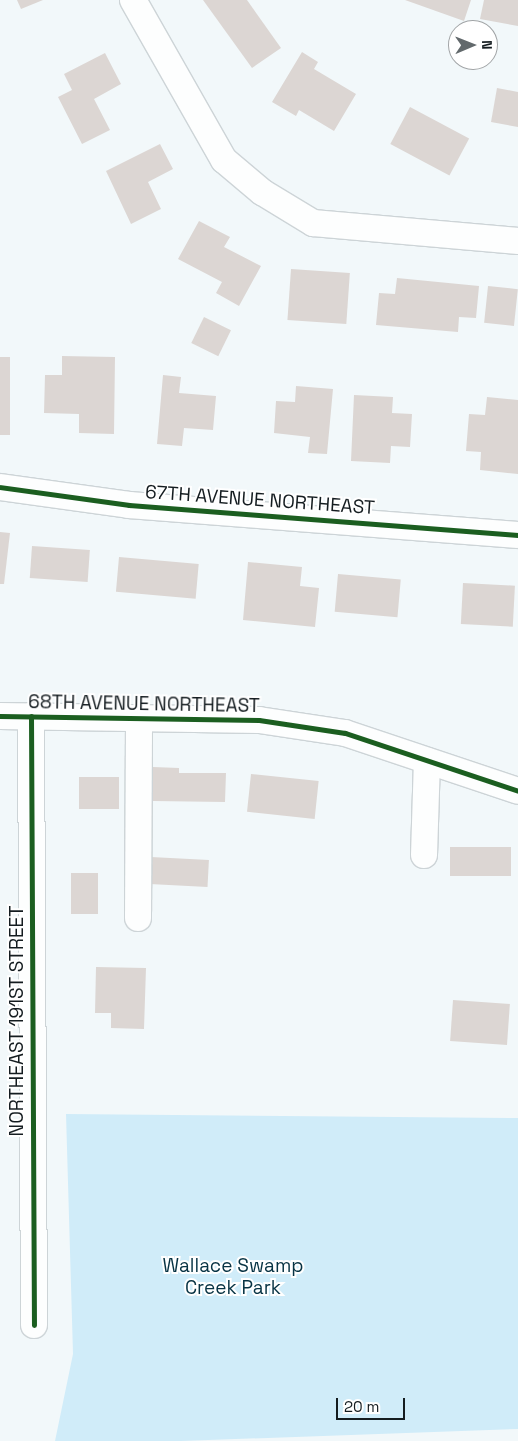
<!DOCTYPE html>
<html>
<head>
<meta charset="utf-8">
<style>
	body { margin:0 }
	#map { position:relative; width:518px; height:1441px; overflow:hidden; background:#f2f8fa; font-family:"Space Grotesk",sans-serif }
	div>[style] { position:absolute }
	.green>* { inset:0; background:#d0ecf9 }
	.building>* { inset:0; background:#dcd6d3; transform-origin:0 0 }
	.roads { filter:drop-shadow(1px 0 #cdd4d7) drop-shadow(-1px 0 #cdd4d7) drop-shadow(0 1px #cdd4d7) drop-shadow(0 -1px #cdd4d7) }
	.minor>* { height:26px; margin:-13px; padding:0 13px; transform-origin:13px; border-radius:13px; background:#fdfefe }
	.cycleway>* { height:5px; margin:-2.5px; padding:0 2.5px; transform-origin:2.5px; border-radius:2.5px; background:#1b5e20 }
	span { translate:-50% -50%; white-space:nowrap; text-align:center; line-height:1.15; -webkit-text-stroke:4px #fff; paint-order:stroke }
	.street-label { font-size:19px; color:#141c20 }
	.park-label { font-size:19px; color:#073344 }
	.north { position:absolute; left:448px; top:20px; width:50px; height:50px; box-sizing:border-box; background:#fff; border:1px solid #a1a4a6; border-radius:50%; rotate:89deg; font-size:14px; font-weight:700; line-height:20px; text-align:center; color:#141c20 }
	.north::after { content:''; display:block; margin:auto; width:18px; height:22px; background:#62696c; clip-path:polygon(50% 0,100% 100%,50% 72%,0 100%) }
	.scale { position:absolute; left:336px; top:1398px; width:69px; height:22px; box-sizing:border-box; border:2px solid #141c20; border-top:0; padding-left:6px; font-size:15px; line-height:18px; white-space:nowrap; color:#141c20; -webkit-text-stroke:4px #fff; paint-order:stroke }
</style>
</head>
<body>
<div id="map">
	<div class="green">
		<div style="clip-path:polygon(66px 1114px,518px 1118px,518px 1429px,181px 1441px,55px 1441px,73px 1354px)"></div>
	</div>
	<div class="building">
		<div style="clip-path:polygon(17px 0,43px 0,21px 9px)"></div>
		<div style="clip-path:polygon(203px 0,247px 0,281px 48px,252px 68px)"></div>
		<div style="clip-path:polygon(405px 0,471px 0,464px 21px)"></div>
		<div style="clip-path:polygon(484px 0,518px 0,518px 26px,480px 19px)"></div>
		<div style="clip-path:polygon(302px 52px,318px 62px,314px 69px,356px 94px,334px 131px,299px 110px,296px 116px,272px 102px)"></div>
		<div style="clip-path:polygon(105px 53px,121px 84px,94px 99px,110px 130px,82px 144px,58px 97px,72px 90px,64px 74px)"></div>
		<div style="clip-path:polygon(497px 88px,518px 92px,518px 127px,491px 122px)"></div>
		<div style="left:410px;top:107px;width:67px;height:42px;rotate:28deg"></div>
		<div style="clip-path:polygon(160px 144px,173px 169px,148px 182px,161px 209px,131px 224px,106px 171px)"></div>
		<div style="clip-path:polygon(199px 221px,230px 237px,224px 247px,261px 266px,239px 306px,216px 293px,222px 282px,178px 259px)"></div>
		<div style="left:291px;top:269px;width:59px;height:51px;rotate:4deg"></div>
		<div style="clip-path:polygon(397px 278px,479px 286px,476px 318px,459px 317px,458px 332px,376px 325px,379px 293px,395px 294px)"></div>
		<div style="left:488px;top:286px;width:30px;height:37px;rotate:6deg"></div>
		<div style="left:204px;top:317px;width:30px;height:29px;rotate:26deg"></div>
		<div style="clip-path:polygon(62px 356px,115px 357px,114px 434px,79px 433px,79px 414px,44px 413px,45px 375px,62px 375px)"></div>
		<div style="left:0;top:357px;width:10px;height:78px"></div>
		<div style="clip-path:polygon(163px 375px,181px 377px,179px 393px,216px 396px,213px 430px,184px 428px,182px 446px,157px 444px)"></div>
		<div style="clip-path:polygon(296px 386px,333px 389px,327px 454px,308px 453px,310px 437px,274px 433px,276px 401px,295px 402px)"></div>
		<div style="clip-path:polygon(354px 395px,393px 397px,392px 413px,412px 414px,410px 447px,391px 446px,390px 463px,351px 461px)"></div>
		<div style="clip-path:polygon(487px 397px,518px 400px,518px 474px,480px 470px,481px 452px,466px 451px,469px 414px,485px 415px)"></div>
		<div style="clip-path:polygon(0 532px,10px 533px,4px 584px,0 584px)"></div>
		<div style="left:32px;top:546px;width:58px;height:32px;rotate:4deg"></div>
		<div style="left:119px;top:557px;width:80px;height:35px;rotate:5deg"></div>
		<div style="clip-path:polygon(248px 562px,302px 567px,300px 586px,319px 588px,315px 627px,243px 620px)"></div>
		<div style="left:338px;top:574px;width:63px;height:38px;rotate:5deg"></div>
		<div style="left:463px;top:583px;width:52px;height:41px;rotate:3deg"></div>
		<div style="clip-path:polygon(153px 767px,179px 768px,179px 773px,226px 773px,225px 802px,153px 801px)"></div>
		<div style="left:251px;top:774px;width:68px;height:38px;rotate:6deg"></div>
		<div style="left:79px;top:777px;width:40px;height:32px"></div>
		<div style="left:450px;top:847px;width:61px;height:29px"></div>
		<div style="left:151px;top:857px;width:58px;height:27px;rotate:3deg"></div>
		<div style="left:71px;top:873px;width:27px;height:41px"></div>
		<div style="clip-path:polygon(96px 967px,146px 968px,144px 1029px,111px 1028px,111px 1013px,95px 1013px)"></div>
		<div style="left:453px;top:1000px;width:57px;height:41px;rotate:4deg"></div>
	</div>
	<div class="roads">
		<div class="minor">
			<div style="left:133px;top:0;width:184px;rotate:60.4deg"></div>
			<div style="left:224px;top:160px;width:50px;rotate:40.1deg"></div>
			<div style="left:262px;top:192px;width:60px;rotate:31.3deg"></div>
			<div style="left:313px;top:223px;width:206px;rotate:5deg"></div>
			<div style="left:0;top:487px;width:130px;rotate:7.9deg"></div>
			<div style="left:129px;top:505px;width:390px;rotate:4.4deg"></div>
			<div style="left:0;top:716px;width:259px;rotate:0.9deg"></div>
			<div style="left:259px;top:720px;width:87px;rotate:8.6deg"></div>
			<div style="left:345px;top:733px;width:182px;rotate:18.5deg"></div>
			<div style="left:31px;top:716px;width:609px;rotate:89.72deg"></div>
			<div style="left:424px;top:855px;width:94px;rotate:-88.2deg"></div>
			<div style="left:138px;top:918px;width:200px;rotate:-89.7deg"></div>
		</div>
	</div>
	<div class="cycleway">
		<div style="left:0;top:487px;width:130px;rotate:7.9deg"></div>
		<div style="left:129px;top:505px;width:390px;rotate:4.4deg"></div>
		<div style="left:0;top:716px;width:259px;rotate:0.9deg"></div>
		<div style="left:259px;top:720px;width:87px;rotate:8.6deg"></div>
		<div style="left:345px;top:733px;width:182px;rotate:18.5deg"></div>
		<div style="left:31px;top:716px;width:609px;rotate:89.72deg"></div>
	</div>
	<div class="street-label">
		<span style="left:260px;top:500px;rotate:4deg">67TH AVENUE NORTHEAST</span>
		<span style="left:144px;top:704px;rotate:1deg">68TH AVENUE NORTHEAST</span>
		<span style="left:17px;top:1021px;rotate:-90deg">NORTHEAST 191ST STREET</span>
	</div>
	<div class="park-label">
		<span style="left:233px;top:1277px">Wallace Swamp<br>Creek Park</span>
	</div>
	<div class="north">N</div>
	<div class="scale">20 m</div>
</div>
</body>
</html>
